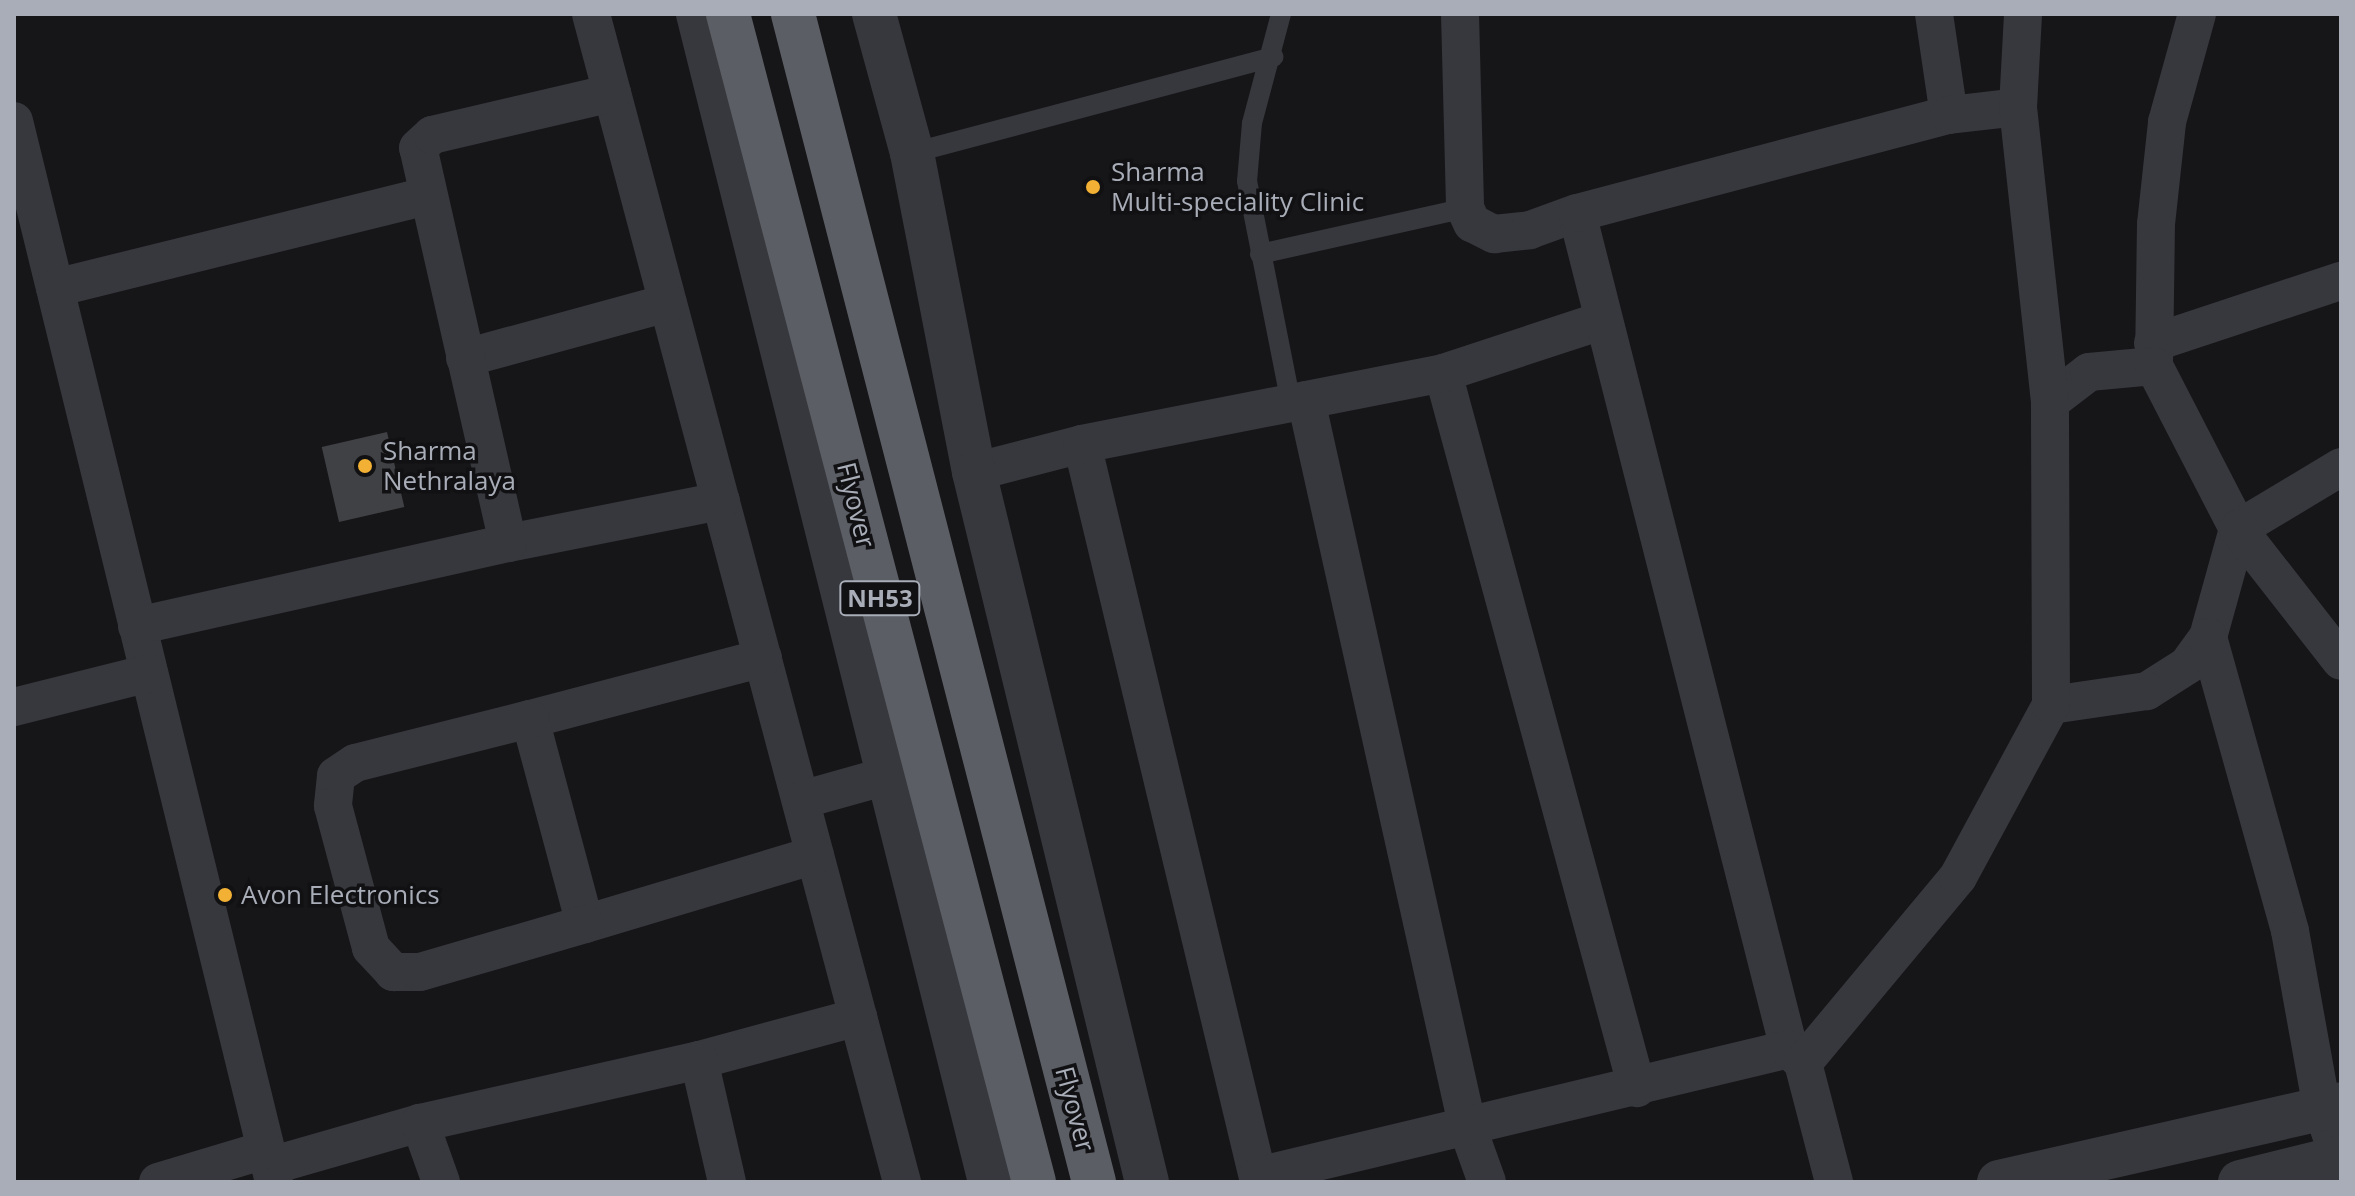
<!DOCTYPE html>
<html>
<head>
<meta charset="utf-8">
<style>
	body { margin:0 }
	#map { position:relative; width:2355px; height:1196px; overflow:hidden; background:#161618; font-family:"Open Sans",sans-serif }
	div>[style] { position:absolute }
	.building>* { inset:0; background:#404145; transform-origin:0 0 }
	.service>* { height:20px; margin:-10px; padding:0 10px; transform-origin:10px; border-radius:10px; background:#37383d }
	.minor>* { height:38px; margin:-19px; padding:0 19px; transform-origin:19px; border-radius:19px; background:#37383d }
	.tertiary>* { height:44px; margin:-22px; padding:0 22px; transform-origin:22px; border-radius:22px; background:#37383d }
	.trunk>* { height:44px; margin:-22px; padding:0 22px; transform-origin:22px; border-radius:22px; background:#5b5e65 }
	.dots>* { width:22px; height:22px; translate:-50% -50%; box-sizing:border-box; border:4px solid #111113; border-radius:50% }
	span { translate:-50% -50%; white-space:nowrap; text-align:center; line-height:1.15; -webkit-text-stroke:7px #111113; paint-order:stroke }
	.shield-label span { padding:2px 6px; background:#111113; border:2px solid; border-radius:6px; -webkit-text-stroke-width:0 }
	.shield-label { font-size:24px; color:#a8adb8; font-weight:700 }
	.poi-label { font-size:26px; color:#a8adb8 }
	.left { translate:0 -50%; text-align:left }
	.street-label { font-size:26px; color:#a8adb8 }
	.frame { position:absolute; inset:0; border:16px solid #a8adb8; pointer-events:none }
</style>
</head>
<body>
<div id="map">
	<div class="building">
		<div style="left:387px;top:432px;width:77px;height:67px;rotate:77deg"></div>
	</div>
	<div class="service">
		<div style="left:1281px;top:14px;width:113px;rotate:104.9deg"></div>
		<div style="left:1252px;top:123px;width:58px;rotate:94.9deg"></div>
		<div style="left:1247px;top:181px;width:226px;rotate:78.8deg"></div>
		<div style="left:912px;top:153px;width:374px;rotate:-14.9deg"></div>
		<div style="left:1260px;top:254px;width:210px;rotate:-12.6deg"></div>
	</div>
	<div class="minor">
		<div style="left:591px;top:14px;width:1209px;rotate:75.09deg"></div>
		<div style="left:1460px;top:14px;width:194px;rotate:88.5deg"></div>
		<div style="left:1465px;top:208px;width:17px;rotate:65deg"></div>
		<div style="left:1472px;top:223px;width:25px;rotate:27deg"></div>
		<div style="left:1494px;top:234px;width:36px;rotate:-6deg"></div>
		<div style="left:1530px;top:230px;width:50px;rotate:-19.9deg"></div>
		<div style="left:1934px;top:14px;width:102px;rotate:81.6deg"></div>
		<div style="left:14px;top:121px;width:1092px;rotate:76.23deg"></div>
		<div style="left:55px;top:288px;width:384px;rotate:-13.9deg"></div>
		<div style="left:2153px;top:343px;width:198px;rotate:-18.3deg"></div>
		<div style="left:465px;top:358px;width:210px;rotate:-15.2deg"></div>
		<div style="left:2154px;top:366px;width:142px;rotate:-89.2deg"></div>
		<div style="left:2156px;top:224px;width:103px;rotate:-83.8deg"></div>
		<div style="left:2167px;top:122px;width:112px;rotate:-74.5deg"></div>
		<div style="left:1443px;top:373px;width:741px;rotate:74.82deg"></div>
		<div style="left:1306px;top:400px;width:747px;rotate:77.47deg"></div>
		<div style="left:1468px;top:1129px;width:56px;rotate:70.3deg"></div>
		<div style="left:2050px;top:402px;width:49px;rotate:-37.6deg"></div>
		<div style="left:2089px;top:372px;width:65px;rotate:-5.3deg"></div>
		<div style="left:2154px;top:366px;width:183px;rotate:62.7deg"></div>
		<div style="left:2238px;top:529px;width:112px;rotate:105.5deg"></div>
		<div style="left:2208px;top:637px;width:34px;rotate:126deg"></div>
		<div style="left:2188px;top:665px;width:49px;rotate:147.6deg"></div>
		<div style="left:2147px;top:691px;width:97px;rotate:171.7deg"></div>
		<div style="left:1082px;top:444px;width:759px;rotate:76.51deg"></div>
		<div style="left:2341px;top:467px;width:120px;rotate:149deg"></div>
		<div style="left:2238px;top:529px;width:167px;rotate:52deg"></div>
		<div style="left:974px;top:472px;width:112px;rotate:-14.5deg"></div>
		<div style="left:1082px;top:444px;width:368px;rotate:-11.1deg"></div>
		<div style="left:1443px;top:373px;width:166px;rotate:-18.2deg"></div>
		<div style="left:508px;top:543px;width:217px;rotate:-11.2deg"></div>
		<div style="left:137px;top:626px;width:380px;rotate:-12.6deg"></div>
		<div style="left:508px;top:543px;width:405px;rotate:-102.8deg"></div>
		<div style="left:418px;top:148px;width:19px;rotate:-43deg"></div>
		<div style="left:432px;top:135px;width:185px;rotate:-13.1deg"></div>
		<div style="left:2208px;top:637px;width:305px;rotate:74.4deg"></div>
		<div style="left:2290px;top:931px;width:180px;rotate:79.8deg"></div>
		<div style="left:2322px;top:1108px;width:59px;rotate:71.3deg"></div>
		<div style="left:763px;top:658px;width:241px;rotate:165.3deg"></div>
		<div style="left:530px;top:719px;width:212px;rotate:75deg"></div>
		<div style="left:585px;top:924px;width:240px;rotate:-16.7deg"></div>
		<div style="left:14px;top:707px;width:139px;rotate:-14.1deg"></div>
		<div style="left:530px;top:719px;width:180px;rotate:165.9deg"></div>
		<div style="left:355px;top:763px;width:23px;rotate:146deg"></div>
		<div style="left:336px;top:776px;width:30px;rotate:96deg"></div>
		<div style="left:333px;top:806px;width:147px;rotate:75deg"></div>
		<div style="left:371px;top:948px;width:33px;rotate:47deg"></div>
		<div style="left:393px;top:972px;width:27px"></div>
		<div style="left:420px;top:972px;width:172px;rotate:-16.2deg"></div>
		<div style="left:801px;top:800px;width:92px;rotate:-15.7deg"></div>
		<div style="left:1789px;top:1049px;width:862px;rotate:-104.23deg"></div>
		<div style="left:1577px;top:213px;width:385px;rotate:-14.8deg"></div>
		<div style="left:1949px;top:115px;width:69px;rotate:-6.6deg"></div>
		<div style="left:699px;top:1060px;width:165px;rotate:-15.1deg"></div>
		<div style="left:270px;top:1166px;width:156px;rotate:-16deg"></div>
		<div style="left:1258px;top:1176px;width:546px;rotate:-13.45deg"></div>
		<div style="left:1789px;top:1049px;width:20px;rotate:45deg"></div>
		<div style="left:158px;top:1182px;width:112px;rotate:-16.7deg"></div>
		<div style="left:441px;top:1182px;width:63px;rotate:-109.6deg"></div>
		<div style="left:420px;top:1123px;width:286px;rotate:-12.7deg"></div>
		<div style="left:699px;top:1060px;width:125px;rotate:77.1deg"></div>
		<div style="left:1834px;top:1182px;width:123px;rotate:-104.6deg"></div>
		<div style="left:1803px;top:1063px;width:242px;rotate:-50.2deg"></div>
		<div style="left:1958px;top:877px;width:196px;rotate:-61.6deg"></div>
		<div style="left:2051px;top:705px;width:303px;rotate:-90.2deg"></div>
		<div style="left:2050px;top:402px;width:297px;rotate:-96.2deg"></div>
		<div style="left:2018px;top:107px;width:93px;rotate:-86.9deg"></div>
	</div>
	<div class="tertiary">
		<div style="left:698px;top:14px;width:1204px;rotate:75.96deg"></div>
		<div style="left:874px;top:14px;width:144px;rotate:74.7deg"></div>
		<div style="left:912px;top:153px;width:325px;rotate:79deg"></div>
		<div style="left:974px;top:472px;width:731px;rotate:76.31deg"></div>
		<div style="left:1999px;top:1182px;width:351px;rotate:-12.8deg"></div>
		<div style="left:2240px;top:1182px;width:104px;rotate:-13.9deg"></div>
	</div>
	<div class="trunk">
		<div style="left:728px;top:14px;width:1207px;rotate:75.32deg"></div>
		<div style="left:793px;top:14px;width:1206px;rotate:75.55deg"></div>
	</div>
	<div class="dots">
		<div style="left:1093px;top:187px;background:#f2b134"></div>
		<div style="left:365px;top:466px;background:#f2b134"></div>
		<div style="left:225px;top:895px;background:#f2b134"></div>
	</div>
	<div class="shield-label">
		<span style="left:880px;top:598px">NH53</span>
	</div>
	<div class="poi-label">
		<span class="left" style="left:1111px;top:187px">Sharma<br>Multi-speciality Clinic</span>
		<span class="left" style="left:383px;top:466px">Sharma<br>Nethralaya</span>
		<span class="left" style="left:241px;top:895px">Avon Electronics</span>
	</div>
	<div class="street-label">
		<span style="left:856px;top:505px;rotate:76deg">Flyover</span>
		<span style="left:1075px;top:1109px;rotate:75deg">Flyover</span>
	</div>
	<div class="frame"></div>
</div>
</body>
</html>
